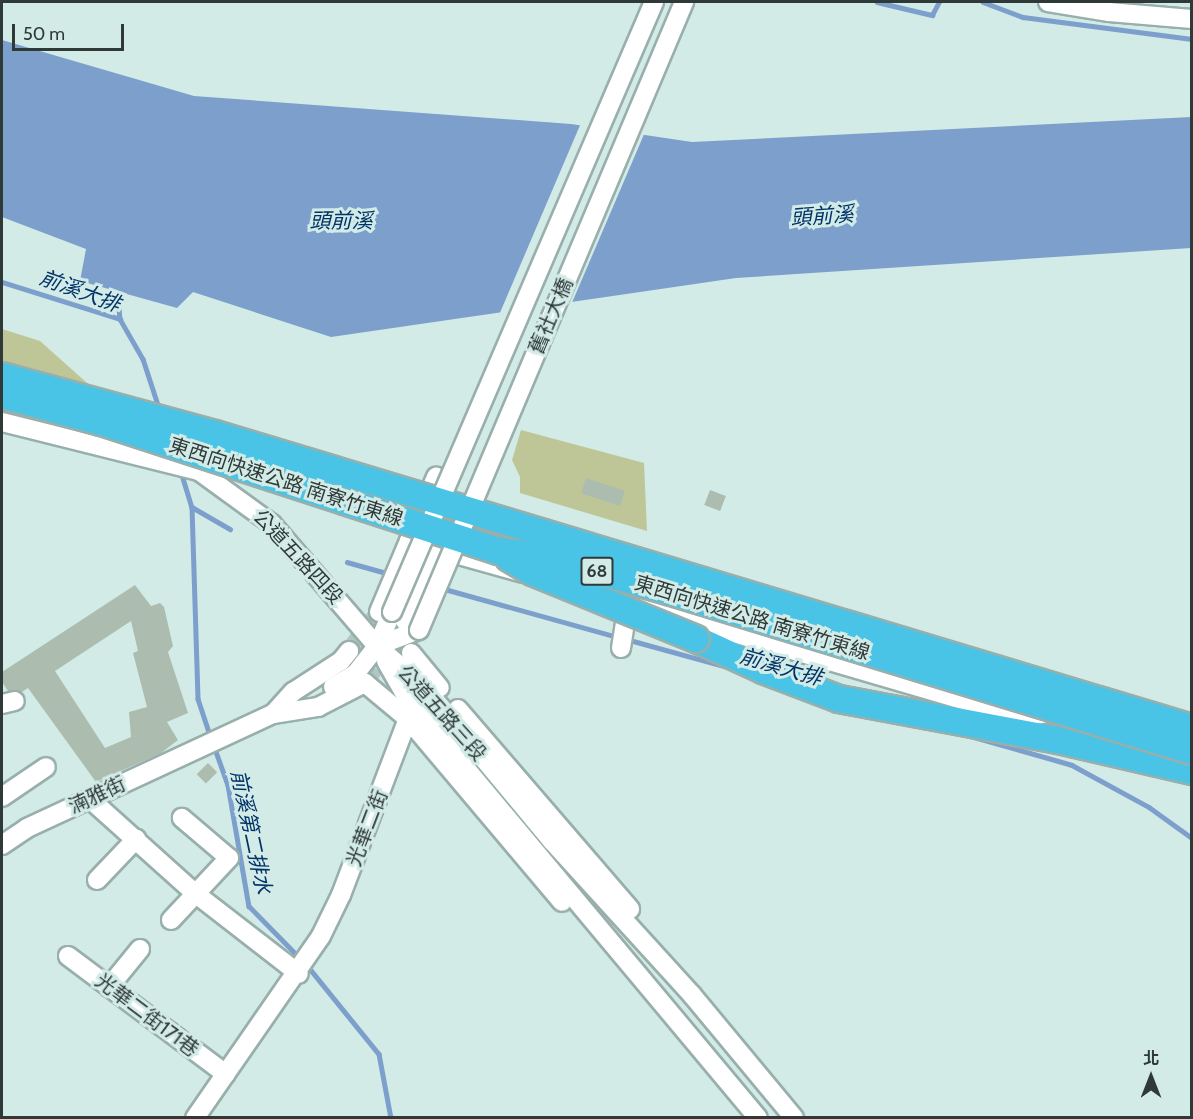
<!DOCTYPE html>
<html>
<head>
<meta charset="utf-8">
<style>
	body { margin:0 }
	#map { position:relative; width:1193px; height:1119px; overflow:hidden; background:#d2ebe7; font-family:Cabin,"Noto Sans TC",sans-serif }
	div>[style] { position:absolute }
	.green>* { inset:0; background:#bec698 }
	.water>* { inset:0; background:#7d9fcc }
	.pier>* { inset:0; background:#d2ebe7 }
	.stream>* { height:4.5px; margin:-2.25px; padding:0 2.25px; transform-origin:2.25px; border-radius:2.25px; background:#7d9fcc }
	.building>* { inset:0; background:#acbdaf; transform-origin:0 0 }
	.minor-tunnel>* { height:18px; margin-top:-9px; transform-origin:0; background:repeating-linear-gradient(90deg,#b1c7c4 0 18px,transparent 0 27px) }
	.roads { filter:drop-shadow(2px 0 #98afac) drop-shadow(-2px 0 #98afac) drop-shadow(0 2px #98afac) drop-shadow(0 -2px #98afac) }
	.minor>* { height:18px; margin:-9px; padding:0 9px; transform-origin:9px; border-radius:9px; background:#fff }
	.highway>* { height:26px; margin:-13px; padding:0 13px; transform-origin:13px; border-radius:13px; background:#49c4e7 }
	.bridges { filter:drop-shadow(2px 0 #98afac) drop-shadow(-2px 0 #98afac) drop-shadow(0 2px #98afac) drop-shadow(0 -2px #98afac) }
	.minor-bridge>* { height:18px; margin:-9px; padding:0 9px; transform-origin:9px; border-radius:9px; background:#fff }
	.highway-bridge>* { height:26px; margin:-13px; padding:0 13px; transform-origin:13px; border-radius:13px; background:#49c4e7 }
	span { translate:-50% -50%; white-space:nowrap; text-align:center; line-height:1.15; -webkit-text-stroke:6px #d2ebe7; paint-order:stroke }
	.shield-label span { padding:2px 4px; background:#d2ebe7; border:2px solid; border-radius:4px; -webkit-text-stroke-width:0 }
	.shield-label { font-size:18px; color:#2f3938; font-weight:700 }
	.street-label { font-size:20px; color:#2f3938 }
	.water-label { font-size:21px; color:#023368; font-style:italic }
	.frame { position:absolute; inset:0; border:3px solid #2f3938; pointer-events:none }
	.north { position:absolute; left:1121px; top:1047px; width:60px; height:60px; -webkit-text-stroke:4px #d2ebe7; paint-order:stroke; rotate:0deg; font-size:16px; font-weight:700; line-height:24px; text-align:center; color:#2f3938 }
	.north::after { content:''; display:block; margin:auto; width:21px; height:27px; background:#2f3938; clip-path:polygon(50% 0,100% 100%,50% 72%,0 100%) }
	.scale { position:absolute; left:12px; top:24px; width:112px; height:27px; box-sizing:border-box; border:3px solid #2f3938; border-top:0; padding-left:8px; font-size:18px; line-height:21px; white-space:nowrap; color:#2f3938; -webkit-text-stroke:4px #d2ebe7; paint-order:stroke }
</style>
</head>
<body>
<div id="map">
	<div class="green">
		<div style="clip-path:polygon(2px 329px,40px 341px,124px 416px,2px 381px)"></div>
		<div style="clip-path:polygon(521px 430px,644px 463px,647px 531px,520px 493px,520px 477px,512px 460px)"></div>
	</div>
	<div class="water">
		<div style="clip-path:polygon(2px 40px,194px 96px,571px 124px,692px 142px,1191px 117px,1191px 248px,736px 278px,331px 337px,193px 292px,177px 308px,80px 281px,86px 249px,2px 217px)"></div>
	</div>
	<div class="pier">
		<div style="clip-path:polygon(581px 123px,645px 132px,571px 305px,499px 315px)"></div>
	</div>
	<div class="stream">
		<div style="left:877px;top:2px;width:57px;rotate:13.3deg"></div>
		<div style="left:932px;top:15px;width:15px;rotate:-62deg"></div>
		<div style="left:983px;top:2px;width:43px;rotate:20.6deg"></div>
		<div style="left:1023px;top:17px;width:170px;rotate:7.4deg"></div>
		<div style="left:2px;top:282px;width:124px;rotate:17.4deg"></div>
		<div style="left:120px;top:319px;width:46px;rotate:60.1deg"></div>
		<div style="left:143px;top:359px;width:55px;rotate:71.9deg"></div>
		<div style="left:117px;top:285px;width:34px;rotate:85deg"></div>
		<div style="left:182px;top:475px;width:34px;rotate:73deg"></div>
		<div style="left:192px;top:507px;width:192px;rotate:88.2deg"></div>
		<div style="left:198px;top:699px;width:41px;rotate:71.6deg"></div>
		<div style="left:192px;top:507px;width:44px;rotate:30.1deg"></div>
		<div style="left:347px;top:562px;width:45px;rotate:15.6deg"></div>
		<div style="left:441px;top:588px;width:184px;rotate:15.5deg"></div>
		<div style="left:626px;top:639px;width:109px;rotate:15.4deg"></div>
		<div style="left:967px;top:735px;width:109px;rotate:15.9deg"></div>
		<div style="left:1072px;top:765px;width:88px;rotate:28.6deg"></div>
		<div style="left:1149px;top:807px;width:53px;rotate:35.8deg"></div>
		<div style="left:214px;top:746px;width:41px;rotate:70.3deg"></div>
		<div style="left:228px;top:785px;width:123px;rotate:80.2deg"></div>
		<div style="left:249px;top:906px;width:73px;rotate:45.6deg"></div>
		<div style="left:306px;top:964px;width:116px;rotate:51deg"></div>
		<div style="left:379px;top:1054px;width:65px;rotate:79.4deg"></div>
	</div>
	<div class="building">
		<div style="left:586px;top:478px;width:41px;height:16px;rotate:18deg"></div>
		<div style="left:710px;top:490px;width:17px;height:16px;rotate:21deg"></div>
		<div style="clip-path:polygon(evenodd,135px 585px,151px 606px,160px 603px,164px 607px,173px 646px,168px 652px,188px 713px,167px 722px,178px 740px,161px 753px,96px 782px,28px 688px,22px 692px,8px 691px,2px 682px,2px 672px,135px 585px,131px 621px,138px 651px,133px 653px,147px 707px,129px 712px,131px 737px,105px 748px,55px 671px,131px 621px)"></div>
		<div style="left:208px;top:763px;width:13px;height:16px;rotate:45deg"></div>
	</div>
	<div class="minor-tunnel">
		<div style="left:349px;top:651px;width:49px;rotate:-52.4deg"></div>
		<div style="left:365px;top:683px;width:46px;rotate:-57.3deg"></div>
	</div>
	<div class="roads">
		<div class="minor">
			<div style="left:1048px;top:2px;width:62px;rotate:9.3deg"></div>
			<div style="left:1109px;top:12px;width:83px;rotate:4.8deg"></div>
			<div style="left:2px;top:422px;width:203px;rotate:14deg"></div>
			<div style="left:199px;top:471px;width:90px;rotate:36deg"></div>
			<div style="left:272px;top:524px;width:161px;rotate:49.3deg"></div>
			<div style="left:377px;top:646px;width:62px;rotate:41.1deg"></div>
			<div style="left:424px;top:687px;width:200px;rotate:50.3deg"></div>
			<div style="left:552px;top:841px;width:208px;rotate:47.7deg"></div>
			<div style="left:692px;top:995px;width:160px;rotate:50.3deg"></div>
			<div style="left:409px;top:541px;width:118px;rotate:15.7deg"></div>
			<div style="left:645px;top:607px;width:393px;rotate:16.3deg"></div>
			<div style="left:1022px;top:717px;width:32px;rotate:-9deg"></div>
			<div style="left:379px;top:612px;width:147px;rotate:-67.1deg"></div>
			<div style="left:405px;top:621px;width:80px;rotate:-66.3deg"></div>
			<div style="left:377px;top:646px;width:45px;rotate:-20.9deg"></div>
			<div style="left:621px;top:648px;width:31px;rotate:-81deg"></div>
			<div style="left:411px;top:653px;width:45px;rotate:50.4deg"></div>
			<div style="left:386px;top:661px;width:43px;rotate:60.4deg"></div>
			<div style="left:407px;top:698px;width:547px;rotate:50.11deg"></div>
			<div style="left:333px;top:687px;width:27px;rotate:-31deg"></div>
			<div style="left:356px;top:673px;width:34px;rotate:-52deg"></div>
			<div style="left:377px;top:646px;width:37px;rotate:-66deg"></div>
			<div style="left:2px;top:704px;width:13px;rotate:-13deg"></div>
			<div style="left:458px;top:709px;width:264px;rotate:49.3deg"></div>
			<div style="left:273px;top:714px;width:46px;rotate:-8.8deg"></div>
			<div style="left:318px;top:707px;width:53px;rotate:-27.1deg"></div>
			<div style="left:365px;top:683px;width:56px;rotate:39.9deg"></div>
			<div style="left:408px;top:719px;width:239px;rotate:49.9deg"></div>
			<div style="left:273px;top:714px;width:30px;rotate:-48deg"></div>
			<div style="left:293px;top:692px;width:57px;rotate:-32.9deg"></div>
			<div style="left:341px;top:661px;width:13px;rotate:-51deg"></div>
			<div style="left:2px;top:797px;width:53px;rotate:-34.3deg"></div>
			<div style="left:90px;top:799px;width:142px;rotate:41.9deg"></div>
			<div style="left:196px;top:894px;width:130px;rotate:37.8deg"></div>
			<div style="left:2px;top:845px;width:30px;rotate:-34deg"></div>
			<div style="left:27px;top:828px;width:282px;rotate:-24.9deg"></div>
			<div style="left:97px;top:880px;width:57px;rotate:-46.4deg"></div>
			<div style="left:171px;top:920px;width:85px;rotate:-46.9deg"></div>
			<div style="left:229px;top:858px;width:62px;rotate:-139.6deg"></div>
			<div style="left:68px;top:956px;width:197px;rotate:36.8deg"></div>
			<div style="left:109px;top:987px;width:49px;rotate:-50.8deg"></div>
			<div style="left:195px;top:1118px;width:221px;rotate:-55.3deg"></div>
			<div style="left:321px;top:936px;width:46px;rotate:-64deg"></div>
			<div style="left:341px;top:895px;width:188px;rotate:-69.2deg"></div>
		</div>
		<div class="highway">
			<div style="left:696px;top:639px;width:74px;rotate:24.8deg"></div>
			<div style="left:763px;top:670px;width:81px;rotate:20.9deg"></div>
			<div style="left:839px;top:699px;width:223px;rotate:10.6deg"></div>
			<div style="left:1058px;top:740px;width:138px;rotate:13deg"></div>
		</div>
	</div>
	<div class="bridges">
		<div class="minor-bridge">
			<div style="left:392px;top:612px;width:664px;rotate:-66.76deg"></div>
			<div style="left:419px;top:630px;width:682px;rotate:-67.12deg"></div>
		</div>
		<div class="highway-bridge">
			<div style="left:2px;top:376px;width:221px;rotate:15.2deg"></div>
			<div style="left:215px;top:434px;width:1020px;rotate:16.75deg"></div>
			<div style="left:2px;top:395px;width:103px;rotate:15.3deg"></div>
			<div style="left:101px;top:422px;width:418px;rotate:18deg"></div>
			<div style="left:499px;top:551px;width:52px;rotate:7.7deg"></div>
			<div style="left:551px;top:558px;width:122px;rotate:15.8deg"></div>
			<div style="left:668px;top:591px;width:548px;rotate:16.98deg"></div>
			<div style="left:509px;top:558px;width:27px;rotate:31deg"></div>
			<div style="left:532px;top:572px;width:177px;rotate:22.2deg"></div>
		</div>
	</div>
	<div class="shield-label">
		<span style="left:597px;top:571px">68</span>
	</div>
	<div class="street-label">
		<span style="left:551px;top:316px;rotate:-67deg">舊社大橋</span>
		<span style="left:286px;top:482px;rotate:18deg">東西向快速公路 南寮竹東線</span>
		<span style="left:298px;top:557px;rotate:47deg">公道五路四段</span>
		<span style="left:752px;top:618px;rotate:17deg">東西向快速公路 南寮竹東線</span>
		<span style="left:442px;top:713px;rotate:48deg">公道五路三段</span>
		<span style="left:97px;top:795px;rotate:-25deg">湳雅街</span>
		<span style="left:367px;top:828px;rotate:-69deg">光華二街</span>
		<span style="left:147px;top:1015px;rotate:37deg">光華二街171巷</span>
	</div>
	<div class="water-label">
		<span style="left:822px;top:216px;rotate:-4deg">頭前溪</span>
		<span style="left:341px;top:221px">頭前溪</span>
		<span style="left:80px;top:291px;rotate:20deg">前溪大排</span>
		<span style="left:781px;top:667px;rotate:16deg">前溪大排</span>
		<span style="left:251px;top:832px;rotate:78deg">前溪第二排水</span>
	</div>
	<div class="frame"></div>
	<div class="north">北</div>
	<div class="scale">50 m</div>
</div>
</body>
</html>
